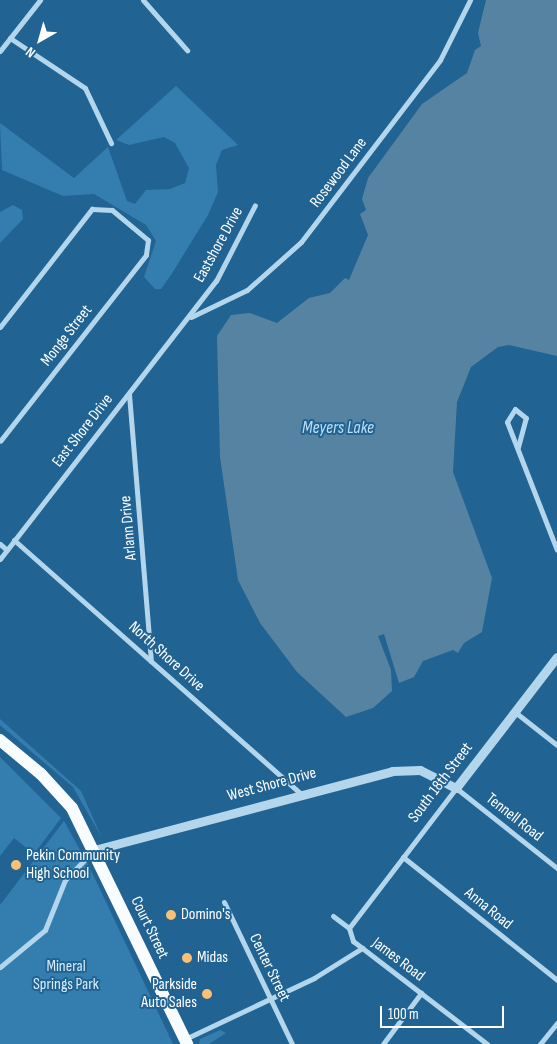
<!DOCTYPE html>
<html>
<head>
<meta charset="utf-8">
<style>
	body { margin:0 }
	#map { position:relative; width:557px; height:1044px; overflow:hidden; background:#216392; font-family:"Sofia Sans Condensed",sans-serif }
	div>[style] { position:absolute }
	.green>* { inset:0; background:#347eaf }
	.water>* { inset:0; background:#5783a3 }
	.minor>* { height:5px; margin:-2.5px; padding:0 2.5px; transform-origin:2.5px; border-radius:2.5px; background:#b3d6ed }
	.tertiary>* { height:9px; margin:-4.5px; padding:0 4.5px; transform-origin:4.5px; border-radius:4.5px; background:#b3d6ed }
	.primary>* { height:12px; margin:-6px; padding:0 6px; transform-origin:6px; border-radius:6px; background:#f9fcff }
	.dots>* { width:14px; height:14px; translate:-50% -50%; box-sizing:border-box; border:2px solid #216392; border-radius:50% }
	span { translate:-50% -50%; white-space:nowrap; text-align:center; line-height:1.15; -webkit-text-stroke:4px #216392; paint-order:stroke }
	.street-label { font-size:16px; color:#fff }
	.poi-label { font-size:16px; color:#fff }
	.left { translate:0 -50%; text-align:left }
	.right { translate:-100% -50%; text-align:right }
	.park-label { font-size:16px; color:#d8ecfa }
	.water-label { font-size:18px; color:#bfdff4; font-style:italic }
	.north { position:absolute; left:15px; top:15px; width:50px; height:50px; -webkit-text-stroke:4px #216392; paint-order:stroke; rotate:218deg; font-size:14px; font-weight:700; line-height:20px; text-align:center; color:#fff }
	.north::after { content:''; display:block; margin:auto; width:18px; height:22px; background:#fff; clip-path:polygon(50% 0,100% 100%,50% 72%,0 100%) }
	.scale { position:absolute; left:380px; top:1006px; width:124px; height:22px; box-sizing:border-box; border:2px solid #fff; border-top:0; padding-left:6px; font-size:15px; line-height:18px; white-space:nowrap; color:#fff; -webkit-text-stroke:4px #216392; paint-order:stroke }
</style>
</head>
<body>
<div id="map">
	<div class="green">
		<div style="clip-path:polygon(176px 86px,238px 145px,222px 150px,216px 165px,218px 192px,208px 215px,171px 275px,161px 289px,155px 289px,144px 277px,156px 241px,146px 225px,94px 194px,63px 196px,2px 170px,0 123px,74px 178px,108px 147px,127px 201px,135px 204px,146px 190px,170px 189px,185px 183px,189px 168px,175px 143px,164px 137px,129px 145px,116px 140px)"></div>
		<div style="clip-path:polygon(13px 205px,22px 210px,23px 219px,0 243px,0 212px)"></div>
		<div style="clip-path:polygon(0 719px,81px 791px,102px 838px,73px 787px,0 725px)"></div>
		<div style="clip-path:polygon(0 757px,61px 818px,34px 854px,14px 838px,0 856px)"></div>
		<div style="clip-path:polygon(64px 821px,89px 866px,173px 1044px,0 1044px,0 905px)"></div>
		<div style="clip-path:polygon(220px 1030px,226px 1033px,209px 1044px,199px 1044px,200px 1039px)"></div>
	</div>
	<div class="water">
		<div style="clip-path:polygon(486px 0,557px 0,557px 356px,509px 345px,498px 347px,471px 367px,457px 402px,453px 472px,492px 578px,482px 632px,464px 643px,458px 653px,453px 650px,423px 661px,414px 677px,399px 683px,384px 634px,378px 636px,391px 670px,392px 691px,373px 708px,346px 717px,297px 672px,260px 623px,238px 580px,220px 457px,217px 336px,231px 315px,250px 313px,277px 323px,309px 298px,330px 293px,345px 278px,349px 280px,368px 235px,360px 214px,366px 210px,362px 199px,368px 178px,422px 104px,467px 73px,475px 50px,481px 46px,478px 33px)"></div>
	</div>
	<div class="minor">
		<div style="left:143px;top:0;width:67px;rotate:48.7deg"></div>
		<div style="left:10px;top:38px;width:90px;rotate:33.7deg"></div>
		<div style="left:85px;top:88px;width:61px;rotate:64.7deg"></div>
		<div style="left:0;top:51px;width:65px;rotate:-51.9deg"></div>
		<div style="left:191px;top:317px;width:62px;rotate:-25.7deg"></div>
		<div style="left:247px;top:290px;width:72px;rotate:-41.6deg"></div>
		<div style="left:301px;top:242px;width:229px;rotate:-52.6deg"></div>
		<div style="left:440px;top:60px;width:67px;rotate:-63.4deg"></div>
		<div style="left:0;top:327px;width:150px;rotate:-52.1deg"></div>
		<div style="left:92px;top:209px;width:20px;rotate:3deg"></div>
		<div style="left:112px;top:210px;width:47px;rotate:39.8deg"></div>
		<div style="left:148px;top:240px;width:15px;rotate:98deg"></div>
		<div style="left:146px;top:255px;width:236px;rotate:128.1deg"></div>
		<div style="left:129px;top:394px;width:268px;rotate:85.3deg"></div>
		<div style="left:518px;top:447px;width:30px;rotate:-75deg"></div>
		<div style="left:526px;top:418px;width:14px;rotate:-141deg"></div>
		<div style="left:515px;top:409px;width:15px;rotate:122deg"></div>
		<div style="left:507px;top:422px;width:137px;rotate:68.7deg"></div>
		<div style="left:14px;top:540px;width:382px;rotate:41.5deg"></div>
		<div style="left:0;top:544px;width:9px;rotate:41deg"></div>
		<div style="left:0;top:559px;width:352px;rotate:-52.2deg"></div>
		<div style="left:216px;top:281px;width:85px;rotate:-62.8deg"></div>
		<div style="left:515px;top:712px;width:53px;rotate:38.2deg"></div>
		<div style="left:403px;top:857px;width:197px;rotate:38.6deg"></div>
		<div style="left:224px;top:902px;width:157px;rotate:64.4deg"></div>
		<div style="left:333px;top:916px;width:20px;rotate:37deg"></div>
		<div style="left:349px;top:928px;width:176px;rotate:-52.6deg"></div>
		<div style="left:456px;top:788px;width:129px;rotate:38.4deg"></div>
		<div style="left:349px;top:928px;width:14px;rotate:73deg"></div>
		<div style="left:353px;top:941px;width:169px;rotate:37.5deg"></div>
		<div style="left:0;top:967px;width:58px;rotate:-39.4deg"></div>
		<div style="left:45px;top:930px;width:54px;rotate:-68.2deg"></div>
		<div style="left:65px;top:880px;width:39px;rotate:-46deg"></div>
		<div style="left:185px;top:1039px;width:143px;rotate:-25.3deg"></div>
		<div style="left:314px;top:978px;width:57px;rotate:-32deg"></div>
		<div style="left:383px;top:1044px;width:64px;rotate:-53.3deg"></div>
		<div style="left:540px;top:1044px;width:27px;rotate:-51deg"></div>
	</div>
	<div class="tertiary">
		<div style="left:94px;top:850px;width:308px;rotate:-14.8deg"></div>
		<div style="left:392px;top:771px;width:28px;rotate:-2deg"></div>
		<div style="left:420px;top:770px;width:40px;rotate:26.6deg"></div>
		<div style="left:456px;top:788px;width:165px;rotate:-52.4deg"></div>
	</div>
	<div class="primary">
		<div style="left:0;top:740px;width:53px;rotate:39.7deg"></div>
		<div style="left:41px;top:774px;width:46px;rotate:47.6deg"></div>
		<div style="left:72px;top:808px;width:263px;rotate:64deg"></div>
	</div>
	<div class="dots">
		<div style="left:16px;top:865px;background:#fac074"></div>
		<div style="left:171px;top:915px;background:#fac074"></div>
		<div style="left:187px;top:958px;background:#fac074"></div>
		<div style="left:207px;top:994px;background:#fac074"></div>
	</div>
	<div class="street-label">
		<span style="left:339px;top:173px;rotate:-53deg">Rosewood Lane</span>
		<span style="left:219px;top:245px;rotate:-61deg">Eastshore Drive</span>
		<span style="left:67px;top:336px;rotate:-52deg">Monge Street</span>
		<span style="left:83px;top:431px;rotate:-52deg">East Shore Drive</span>
		<span style="left:129px;top:528px;rotate:-95deg">Arlann Drive</span>
		<span style="left:166px;top:657px;rotate:42deg">North Shore Drive</span>
		<span style="left:441px;top:783px;rotate:-53deg">South 18th Street</span>
		<span style="left:272px;top:785px;rotate:-15deg">West Shore Drive</span>
		<span style="left:514px;top:818px;rotate:38deg">Tennell Road</span>
		<span style="left:488px;top:909px;rotate:39deg">Anna Road</span>
		<span style="left:149px;top:928px;rotate:64deg">Court Street</span>
		<span style="left:398px;top:960px;rotate:37deg">James Road</span>
		<span style="left:269px;top:968px;rotate:64deg">Center Street</span>
	</div>
	<div class="poi-label">
		<span class="left" style="left:26px;top:865px">Pekin Community<br>High School</span>
		<span class="left" style="left:181px;top:915px">Domino's</span>
		<span class="left" style="left:197px;top:958px">Midas</span>
		<span class="right" style="left:197px;top:994px">Parkside<br>Auto Sales</span>
	</div>
	<div class="park-label">
		<span style="left:66px;top:976px">Mineral<br>Springs Park</span>
	</div>
	<div class="water-label">
		<span style="left:338px;top:428px">Meyers Lake</span>
	</div>
	<div class="north">N</div>
	<div class="scale">100 m</div>
</div>
</body>
</html>
